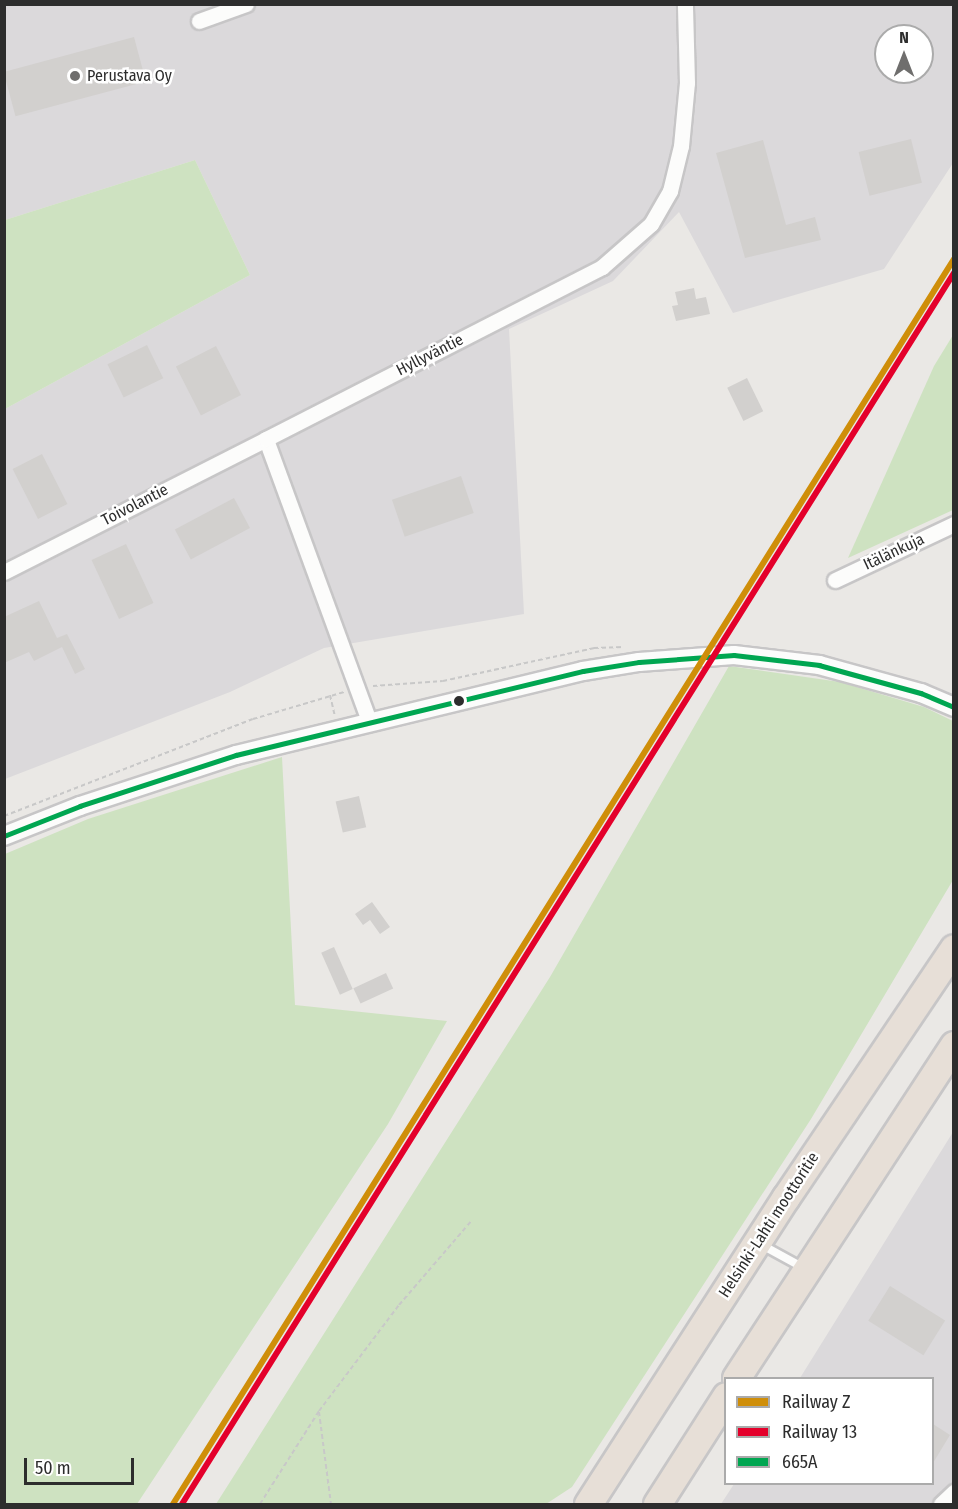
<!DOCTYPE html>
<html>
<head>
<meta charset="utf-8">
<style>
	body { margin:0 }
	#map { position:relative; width:958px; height:1509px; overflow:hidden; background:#eae8e5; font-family:"Fira Sans Condensed",sans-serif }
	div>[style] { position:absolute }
	.industrial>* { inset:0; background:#dbd9db }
	.green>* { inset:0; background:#cee2c1 }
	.building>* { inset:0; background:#d2d0ce; transform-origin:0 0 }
	.path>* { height:2px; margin-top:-1px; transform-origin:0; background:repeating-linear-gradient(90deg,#c8c8c8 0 4.5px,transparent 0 7.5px) }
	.roads { filter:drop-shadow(2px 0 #c7c6c7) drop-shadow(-2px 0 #c7c6c7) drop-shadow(0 2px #c7c6c7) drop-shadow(0 -2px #c7c6c7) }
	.service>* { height:8px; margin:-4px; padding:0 4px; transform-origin:4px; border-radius:4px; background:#fcfcfb }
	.minor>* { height:15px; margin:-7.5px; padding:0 7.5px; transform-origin:7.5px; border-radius:7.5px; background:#fcfcfb }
	.tertiary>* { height:18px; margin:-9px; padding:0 9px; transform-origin:9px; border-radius:9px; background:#fcfcfb }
	.motorway>* { height:27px; margin:-13.5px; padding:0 13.5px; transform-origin:13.5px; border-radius:13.5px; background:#e7dfd7 }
	.bus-1>* { height:4.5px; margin:-2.25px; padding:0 2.25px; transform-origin:2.25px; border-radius:2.25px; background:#00a651 }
	.rail-1>* { height:6px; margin:-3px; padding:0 3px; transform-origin:3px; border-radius:3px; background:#cf8e09 }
	.rail-2>* { height:6px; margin:-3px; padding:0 3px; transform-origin:3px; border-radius:3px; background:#e4002b }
	.dots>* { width:16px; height:16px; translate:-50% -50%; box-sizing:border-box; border:3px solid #fff; border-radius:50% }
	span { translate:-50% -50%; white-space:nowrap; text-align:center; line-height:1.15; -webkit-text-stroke:5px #fff; paint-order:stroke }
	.poi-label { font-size:16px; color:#2d2d2d }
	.left { translate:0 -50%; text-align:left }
	.street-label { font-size:16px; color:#2d2d2d }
	.frame { position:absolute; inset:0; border:6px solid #2d2d2d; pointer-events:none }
	.legend { position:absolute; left:724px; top:1377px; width:210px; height:108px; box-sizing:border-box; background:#fff; border:2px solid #ababab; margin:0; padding:8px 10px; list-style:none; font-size:18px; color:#2d2d2d }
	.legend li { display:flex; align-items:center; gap:12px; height:30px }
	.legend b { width:30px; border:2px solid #ababab }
	.north { position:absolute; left:874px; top:24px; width:60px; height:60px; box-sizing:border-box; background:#fff; border:2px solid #ababab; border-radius:50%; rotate:0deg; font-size:16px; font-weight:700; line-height:24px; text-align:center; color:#2d2d2d }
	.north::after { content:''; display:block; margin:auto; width:21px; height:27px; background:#6f6e6d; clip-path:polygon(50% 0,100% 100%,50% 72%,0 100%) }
	.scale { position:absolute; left:24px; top:1458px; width:110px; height:27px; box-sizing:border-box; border:3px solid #2d2d2d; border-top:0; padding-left:8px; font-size:18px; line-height:21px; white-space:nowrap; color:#2d2d2d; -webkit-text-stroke:4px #fff; paint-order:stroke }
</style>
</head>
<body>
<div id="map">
	<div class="industrial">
		<div style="clip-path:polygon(evenodd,5px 5px,953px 5px,953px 163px,884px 269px,733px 313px,679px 212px,613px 281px,509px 329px,524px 614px,324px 648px,230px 692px,5px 779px,5px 409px,250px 275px,195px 160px,5px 220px,5px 5px,886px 36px,922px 36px,922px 72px,886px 72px,886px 36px)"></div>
		<div style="clip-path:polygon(953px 1132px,953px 1504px,721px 1504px,734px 1484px,932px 1484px,932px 1378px,800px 1378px)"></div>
	</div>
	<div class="green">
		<div style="clip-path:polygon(195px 160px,250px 275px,5px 409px,5px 220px)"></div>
		<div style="clip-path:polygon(953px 335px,953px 510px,848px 558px,934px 366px)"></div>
		<div style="clip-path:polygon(729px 666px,840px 682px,924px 707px,953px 721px,953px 880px,811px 1119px,572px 1487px,546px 1504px,216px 1504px,550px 977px)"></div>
		<div style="clip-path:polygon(282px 757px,295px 1005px,447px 1021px,388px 1124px,137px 1504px,5px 1504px,5px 854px,88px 819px)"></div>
	</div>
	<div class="building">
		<div style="left:134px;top:37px;width:46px;height:135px;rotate:75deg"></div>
		<div style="left:911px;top:139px;width:45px;height:54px;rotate:76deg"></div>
		<div style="clip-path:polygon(763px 140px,786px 225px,815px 217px,821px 240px,745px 258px,716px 153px)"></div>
		<div style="clip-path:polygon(694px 288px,696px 299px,706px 297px,710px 314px,676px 321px,672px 306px,678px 305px,675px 292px)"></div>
		<div style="left:147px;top:345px;width:37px;height:44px;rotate:64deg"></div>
		<div style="left:216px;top:346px;width:55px;height:45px;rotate:63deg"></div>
		<div style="left:747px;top:378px;width:37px;height:22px;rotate:64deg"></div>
		<div style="left:42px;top:454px;width:56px;height:33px;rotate:63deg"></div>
		<div style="left:461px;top:476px;width:39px;height:73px;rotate:71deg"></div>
		<div style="left:234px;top:498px;width:34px;height:67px;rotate:62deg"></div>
		<div style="left:126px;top:544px;width:65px;height:38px;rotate:65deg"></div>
		<div style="clip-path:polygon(39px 601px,57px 638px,67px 634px,85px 669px,75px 674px,62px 647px,34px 661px,29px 652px,4px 663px,4px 617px)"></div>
		<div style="left:359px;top:796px;width:32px;height:24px;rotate:77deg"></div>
		<div style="clip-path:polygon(372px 902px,390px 927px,380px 934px,370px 920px,363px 925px,355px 914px)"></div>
		<div style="left:334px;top:947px;width:46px;height:14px;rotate:66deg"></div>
		<div style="left:386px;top:973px;width:17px;height:36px;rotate:65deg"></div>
		<div style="left:890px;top:1286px;width:65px;height:41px;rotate:32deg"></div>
		<div style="clip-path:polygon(933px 1424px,950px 1435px,933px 1463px)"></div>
	</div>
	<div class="path">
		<div style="left:373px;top:686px;width:70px;rotate:-4.1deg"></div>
		<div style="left:443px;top:681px;width:155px;rotate:-12.3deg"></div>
		<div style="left:594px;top:648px;width:30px;rotate:-2deg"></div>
		<div style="left:330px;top:695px;width:22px;rotate:77deg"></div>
		<div style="left:4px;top:816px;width:267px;rotate:-21.3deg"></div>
		<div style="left:253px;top:719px;width:95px;rotate:-16.5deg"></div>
		<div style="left:319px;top:1412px;width:93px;rotate:82.6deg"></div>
		<div style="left:260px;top:1504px;width:110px;rotate:-57.6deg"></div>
		<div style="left:319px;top:1411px;width:133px;rotate:-53deg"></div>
		<div style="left:399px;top:1305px;width:112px;rotate:-49.3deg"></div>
	</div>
	<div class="roads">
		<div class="service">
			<div style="left:760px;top:1244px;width:48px;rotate:28.7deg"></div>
		</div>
		<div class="minor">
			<div style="left:199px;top:21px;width:50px;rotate:-19.9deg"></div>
			<div style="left:4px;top:572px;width:294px;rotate:-26.9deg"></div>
			<div style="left:835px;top:580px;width:132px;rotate:-25.2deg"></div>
			<div style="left:369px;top:721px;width:300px;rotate:-110.1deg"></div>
			<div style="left:266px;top:439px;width:377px;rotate:-27.1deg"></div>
			<div style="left:602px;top:267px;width:65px;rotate:-41.3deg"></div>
			<div style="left:651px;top:224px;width:38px;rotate:-60deg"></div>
			<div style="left:670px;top:191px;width:46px;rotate:-76.3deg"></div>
			<div style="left:681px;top:146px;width:63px;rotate:-84.6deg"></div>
			<div style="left:687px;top:83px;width:79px;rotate:-91.5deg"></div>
			<div style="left:941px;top:1504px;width:18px;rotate:-43deg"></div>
		</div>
		<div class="tertiary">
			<div style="left:4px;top:836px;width:82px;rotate:-21.5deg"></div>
			<div style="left:80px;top:806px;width:164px;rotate:-18.1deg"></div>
			<div style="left:236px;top:755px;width:357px;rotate:-13.6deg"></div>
			<div style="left:583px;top:671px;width:57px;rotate:-9.1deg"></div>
			<div style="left:639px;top:662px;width:95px;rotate:-4.2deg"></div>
			<div style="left:734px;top:655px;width:86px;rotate:6.7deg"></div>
			<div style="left:819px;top:665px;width:106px;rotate:15.4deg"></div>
			<div style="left:921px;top:693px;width:36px;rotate:23deg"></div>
		</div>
		<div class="motorway">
			<div style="left:736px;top:1378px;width:398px;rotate:-56.8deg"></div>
			<div style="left:588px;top:1504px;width:365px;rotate:-57.2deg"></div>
			<div style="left:786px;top:1197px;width:300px;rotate:-56deg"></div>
			<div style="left:657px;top:1504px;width:128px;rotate:-57.4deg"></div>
		</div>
	</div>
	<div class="bus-1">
		<div style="left:4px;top:836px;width:82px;rotate:-21.5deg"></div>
		<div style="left:80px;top:806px;width:164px;rotate:-18.1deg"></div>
		<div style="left:236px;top:755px;width:357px;rotate:-13.6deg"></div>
		<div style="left:583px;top:671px;width:57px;rotate:-9.1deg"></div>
		<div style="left:639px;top:662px;width:95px;rotate:-4.2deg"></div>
		<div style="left:734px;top:655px;width:86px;rotate:6.7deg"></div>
		<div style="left:819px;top:665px;width:106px;rotate:15.4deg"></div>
		<div style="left:921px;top:693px;width:36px;rotate:23deg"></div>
	</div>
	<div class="rail-1">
		<div style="left:173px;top:1504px;width:1470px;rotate:-57.9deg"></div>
	</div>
	<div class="rail-2">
		<div style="left:182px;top:1504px;width:1453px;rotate:-57.91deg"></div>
	</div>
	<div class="dots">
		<div style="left:75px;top:76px;background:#6f6e6d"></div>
		<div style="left:459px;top:701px;background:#2d2d2d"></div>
	</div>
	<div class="poi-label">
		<span class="left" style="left:87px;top:76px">Perustava Oy</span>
	</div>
	<div class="street-label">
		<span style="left:430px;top:355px;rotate:-27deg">Hyllyväntie</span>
		<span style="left:135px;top:505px;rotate:-27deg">Toivolantie</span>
		<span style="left:894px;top:552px;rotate:-25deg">Itälänkuja</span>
		<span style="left:769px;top:1225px;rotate:-57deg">Helsinki-Lahti moottoritie</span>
	</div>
	<div class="frame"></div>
	<ul class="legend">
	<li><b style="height:8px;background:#cf8e09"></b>Railway Z</li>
	<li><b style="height:8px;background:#e4002b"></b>Railway 13</li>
	<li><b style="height:8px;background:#00a651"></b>665A</li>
	</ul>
	<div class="north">N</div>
	<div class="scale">50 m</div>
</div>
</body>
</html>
